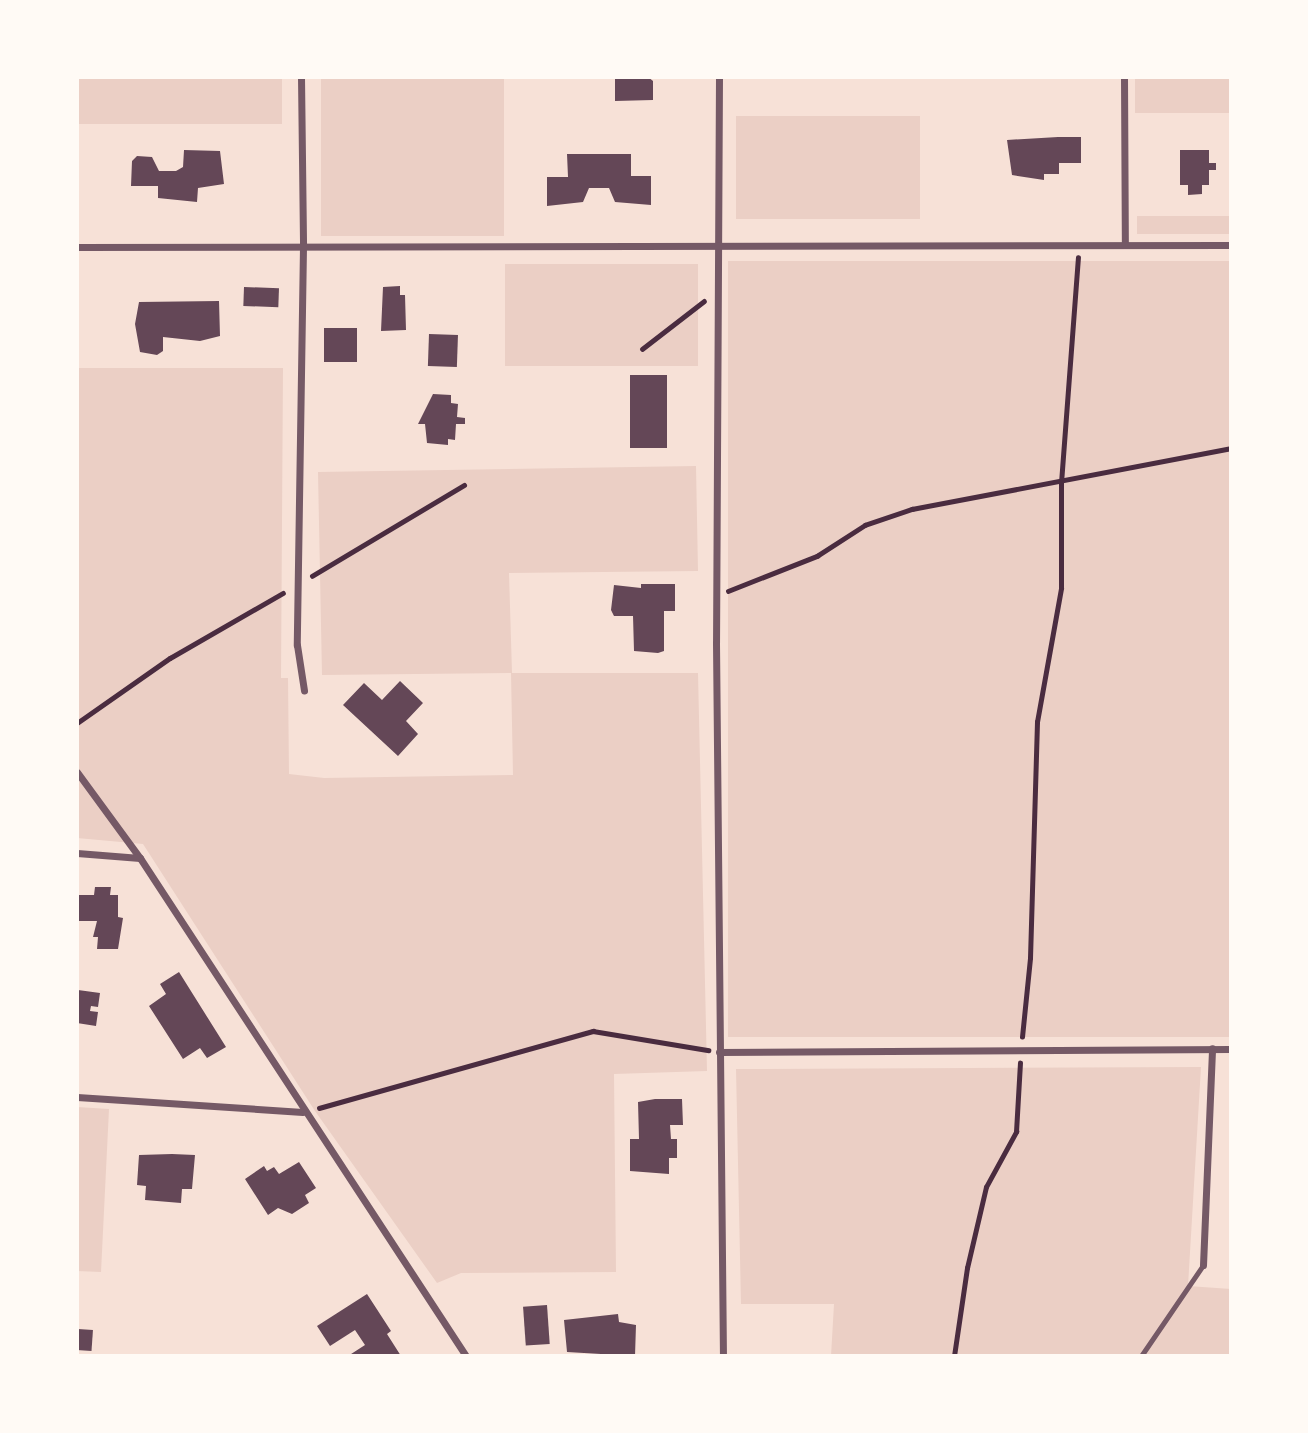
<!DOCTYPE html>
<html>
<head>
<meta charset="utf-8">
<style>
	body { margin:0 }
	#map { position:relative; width:1308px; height:1433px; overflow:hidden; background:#f7e1d7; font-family:"DejaVu Sans",sans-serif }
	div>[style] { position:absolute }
	.green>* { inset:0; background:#ebcfc5; transform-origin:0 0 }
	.building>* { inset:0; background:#644757; transform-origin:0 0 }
	.path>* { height:4.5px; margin:-2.25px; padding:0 2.25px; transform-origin:2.25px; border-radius:2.25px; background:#4a2c40 }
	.service>* { height:5px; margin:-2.5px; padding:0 2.5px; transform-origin:2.5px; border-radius:2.5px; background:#755966 }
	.minor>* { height:7px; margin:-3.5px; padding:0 3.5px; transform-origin:3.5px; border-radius:3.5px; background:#755966 }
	span { translate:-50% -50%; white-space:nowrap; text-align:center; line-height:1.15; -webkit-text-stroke:7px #fffaf5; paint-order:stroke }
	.frame { position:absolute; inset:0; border:79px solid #fffaf5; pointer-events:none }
</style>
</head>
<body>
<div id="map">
	<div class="green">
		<div style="left:77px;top:77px;width:205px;height:47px"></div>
		<div style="left:321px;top:77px;width:183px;height:159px"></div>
		<div style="left:1135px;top:77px;width:96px;height:36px"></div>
		<div style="left:736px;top:116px;width:184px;height:103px"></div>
		<div style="left:1137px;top:216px;width:94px;height:18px"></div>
		<div style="left:1231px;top:261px;width:776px;height:503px;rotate:90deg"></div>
		<div style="left:505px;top:264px;width:193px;height:102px"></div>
		<div style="clip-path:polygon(77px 368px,283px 368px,281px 678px,288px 678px,289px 774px,324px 778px,513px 775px,511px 673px,322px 675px,318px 472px,696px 466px,698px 571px,509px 573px,512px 673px,698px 673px,707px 1071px,614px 1074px,616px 1272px,461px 1273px,437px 1283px,315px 1111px,143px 844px,77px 838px)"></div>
		<div style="clip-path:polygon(1201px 1067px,1188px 1286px,1231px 1289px,1231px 1356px,831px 1356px,834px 1304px,741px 1304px,736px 1069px)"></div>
		<div style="clip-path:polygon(77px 1107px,109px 1109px,101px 1272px,77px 1271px)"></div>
	</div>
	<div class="building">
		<div style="clip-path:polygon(615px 77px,648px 77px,653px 81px,653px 100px,615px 101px)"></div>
		<div style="clip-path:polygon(1058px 137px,1081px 137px,1081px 163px,1059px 163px,1059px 174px,1044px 174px,1044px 180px,1012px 175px,1007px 140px)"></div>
		<div style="clip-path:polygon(184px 150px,220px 151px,224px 184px,198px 188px,197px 202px,158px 198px,158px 186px,131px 186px,132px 161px,137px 156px,152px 157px,159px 171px,176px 171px,183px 167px)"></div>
		<div style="clip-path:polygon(1180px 150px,1209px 150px,1209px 163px,1216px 163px,1216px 170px,1209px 170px,1209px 185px,1202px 185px,1202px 194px,1188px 195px,1188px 185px,1180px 185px)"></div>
		<div style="clip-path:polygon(567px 154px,631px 154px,631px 176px,651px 176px,651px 205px,615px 202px,609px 188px,589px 188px,583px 202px,547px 206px,547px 177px,568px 177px)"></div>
		<div style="clip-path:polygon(400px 286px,400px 295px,405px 295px,406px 330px,381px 331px,383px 287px)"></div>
		<div style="left:244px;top:287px;width:35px;height:19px;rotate:2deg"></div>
		<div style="clip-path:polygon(219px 301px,220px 336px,200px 341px,163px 337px,163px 351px,157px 355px,140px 352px,135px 324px,139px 302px)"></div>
		<div style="left:357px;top:328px;width:34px;height:33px;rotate:90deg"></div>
		<div style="left:429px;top:334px;width:29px;height:32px;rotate:2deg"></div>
		<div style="left:630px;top:375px;width:37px;height:73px"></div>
		<div style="clip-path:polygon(433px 394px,451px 395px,451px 403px,458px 404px,457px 417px,465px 418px,465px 424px,456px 424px,455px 440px,448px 439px,448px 445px,427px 443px,425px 424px,418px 424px)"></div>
		<div style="clip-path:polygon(641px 584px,675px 584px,675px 611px,664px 611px,664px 651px,658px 653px,634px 651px,633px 616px,614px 616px,611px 610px,614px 585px,641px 588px)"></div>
		<div style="clip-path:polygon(400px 681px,423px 703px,406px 721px,418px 734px,398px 756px,343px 705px,364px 683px,382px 700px)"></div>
		<div style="clip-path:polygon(95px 887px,111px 887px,110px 895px,118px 895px,118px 917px,123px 918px,118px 949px,97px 949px,98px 937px,93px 937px,97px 921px,77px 921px,77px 895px,94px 895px)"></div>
		<div style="clip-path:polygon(179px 972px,226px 1047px,207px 1058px,200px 1048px,183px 1059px,149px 1006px,166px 994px,160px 984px)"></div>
		<div style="clip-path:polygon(78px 990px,100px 993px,98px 1007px,91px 1006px,90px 1011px,98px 1012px,96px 1026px,77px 1023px)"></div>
		<div style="clip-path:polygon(655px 1099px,682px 1099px,683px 1125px,670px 1125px,671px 1139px,677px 1139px,677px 1158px,669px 1158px,669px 1174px,630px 1171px,630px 1139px,639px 1139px,638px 1102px)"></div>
		<div style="clip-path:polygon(172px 1154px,195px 1155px,192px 1189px,182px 1189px,181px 1203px,145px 1200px,146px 1186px,137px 1185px,139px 1155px)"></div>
		<div style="clip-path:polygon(299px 1162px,316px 1188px,305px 1195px,309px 1203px,292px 1214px,278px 1208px,268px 1215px,245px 1179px,264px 1166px,267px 1171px,274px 1167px,279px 1174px)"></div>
		<div style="clip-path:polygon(367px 1294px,391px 1331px,387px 1334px,401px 1356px,348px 1356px,365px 1345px,355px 1330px,330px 1346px,317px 1326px)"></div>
		<div style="left:547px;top:1305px;width:39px;height:24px;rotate:86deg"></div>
		<div style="clip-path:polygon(618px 1314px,619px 1322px,636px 1325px,635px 1356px,567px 1352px,564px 1320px)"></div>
		<div style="left:78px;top:1329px;width:15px;height:21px;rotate:4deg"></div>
	</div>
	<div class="path">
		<div style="left:642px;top:349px;width:78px;rotate:-37.7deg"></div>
		<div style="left:312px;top:576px;width:177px;rotate:-30.9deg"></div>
		<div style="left:728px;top:591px;width:96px;rotate:-21.5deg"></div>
		<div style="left:817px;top:556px;width:57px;rotate:-32.9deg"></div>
		<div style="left:865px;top:525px;width:50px;rotate:-18.8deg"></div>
		<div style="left:912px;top:509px;width:325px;rotate:-10.8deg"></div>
		<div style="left:77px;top:723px;width:113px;rotate:-35deg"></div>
		<div style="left:170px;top:658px;width:130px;rotate:-29.9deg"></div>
		<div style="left:1022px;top:1037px;width:79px;rotate:-84.2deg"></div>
		<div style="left:1030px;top:958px;width:236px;rotate:-88.3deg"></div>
		<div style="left:1037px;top:722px;width:136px;rotate:-79.8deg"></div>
		<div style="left:1061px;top:588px;width:105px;rotate:-90deg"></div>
		<div style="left:1061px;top:483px;width:226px;rotate:-85.7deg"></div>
		<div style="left:319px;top:1108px;width:285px;rotate:-15.7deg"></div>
		<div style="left:593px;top:1031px;width:117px;rotate:9.4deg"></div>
		<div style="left:954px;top:1356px;width:89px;rotate:-81.6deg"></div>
		<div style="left:967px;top:1268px;width:83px;rotate:-76.8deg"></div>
		<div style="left:986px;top:1187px;width:63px;rotate:-61.4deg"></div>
		<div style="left:1016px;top:1132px;width:69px;rotate:-86.7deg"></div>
	</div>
	<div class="service">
		<div style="left:1141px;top:1356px;width:110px;rotate:-55.7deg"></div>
	</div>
	<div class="minor">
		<div style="left:301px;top:77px;width:170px;rotate:89.3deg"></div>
		<div style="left:303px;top:247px;width:398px;rotate:90.9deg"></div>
		<div style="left:297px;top:645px;width:46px;rotate:81.2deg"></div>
		<div style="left:719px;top:77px;width:566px;rotate:90.3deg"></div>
		<div style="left:716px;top:643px;width:713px;rotate:89.44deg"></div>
		<div style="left:1124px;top:77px;width:168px;rotate:89.7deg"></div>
		<div style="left:77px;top:247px;width:1154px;rotate:-0.1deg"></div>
		<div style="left:77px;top:772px;width:107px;rotate:53.8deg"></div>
		<div style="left:140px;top:858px;width:595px;rotate:56.79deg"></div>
		<div style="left:77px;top:853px;width:63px;rotate:4.5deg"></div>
		<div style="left:719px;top:1052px;width:512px;rotate:-0.34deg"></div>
		<div style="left:77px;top:1097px;width:226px;rotate:3.8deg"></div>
		<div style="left:1203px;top:1265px;width:217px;rotate:-87.6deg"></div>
	</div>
	<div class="frame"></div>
</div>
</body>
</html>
